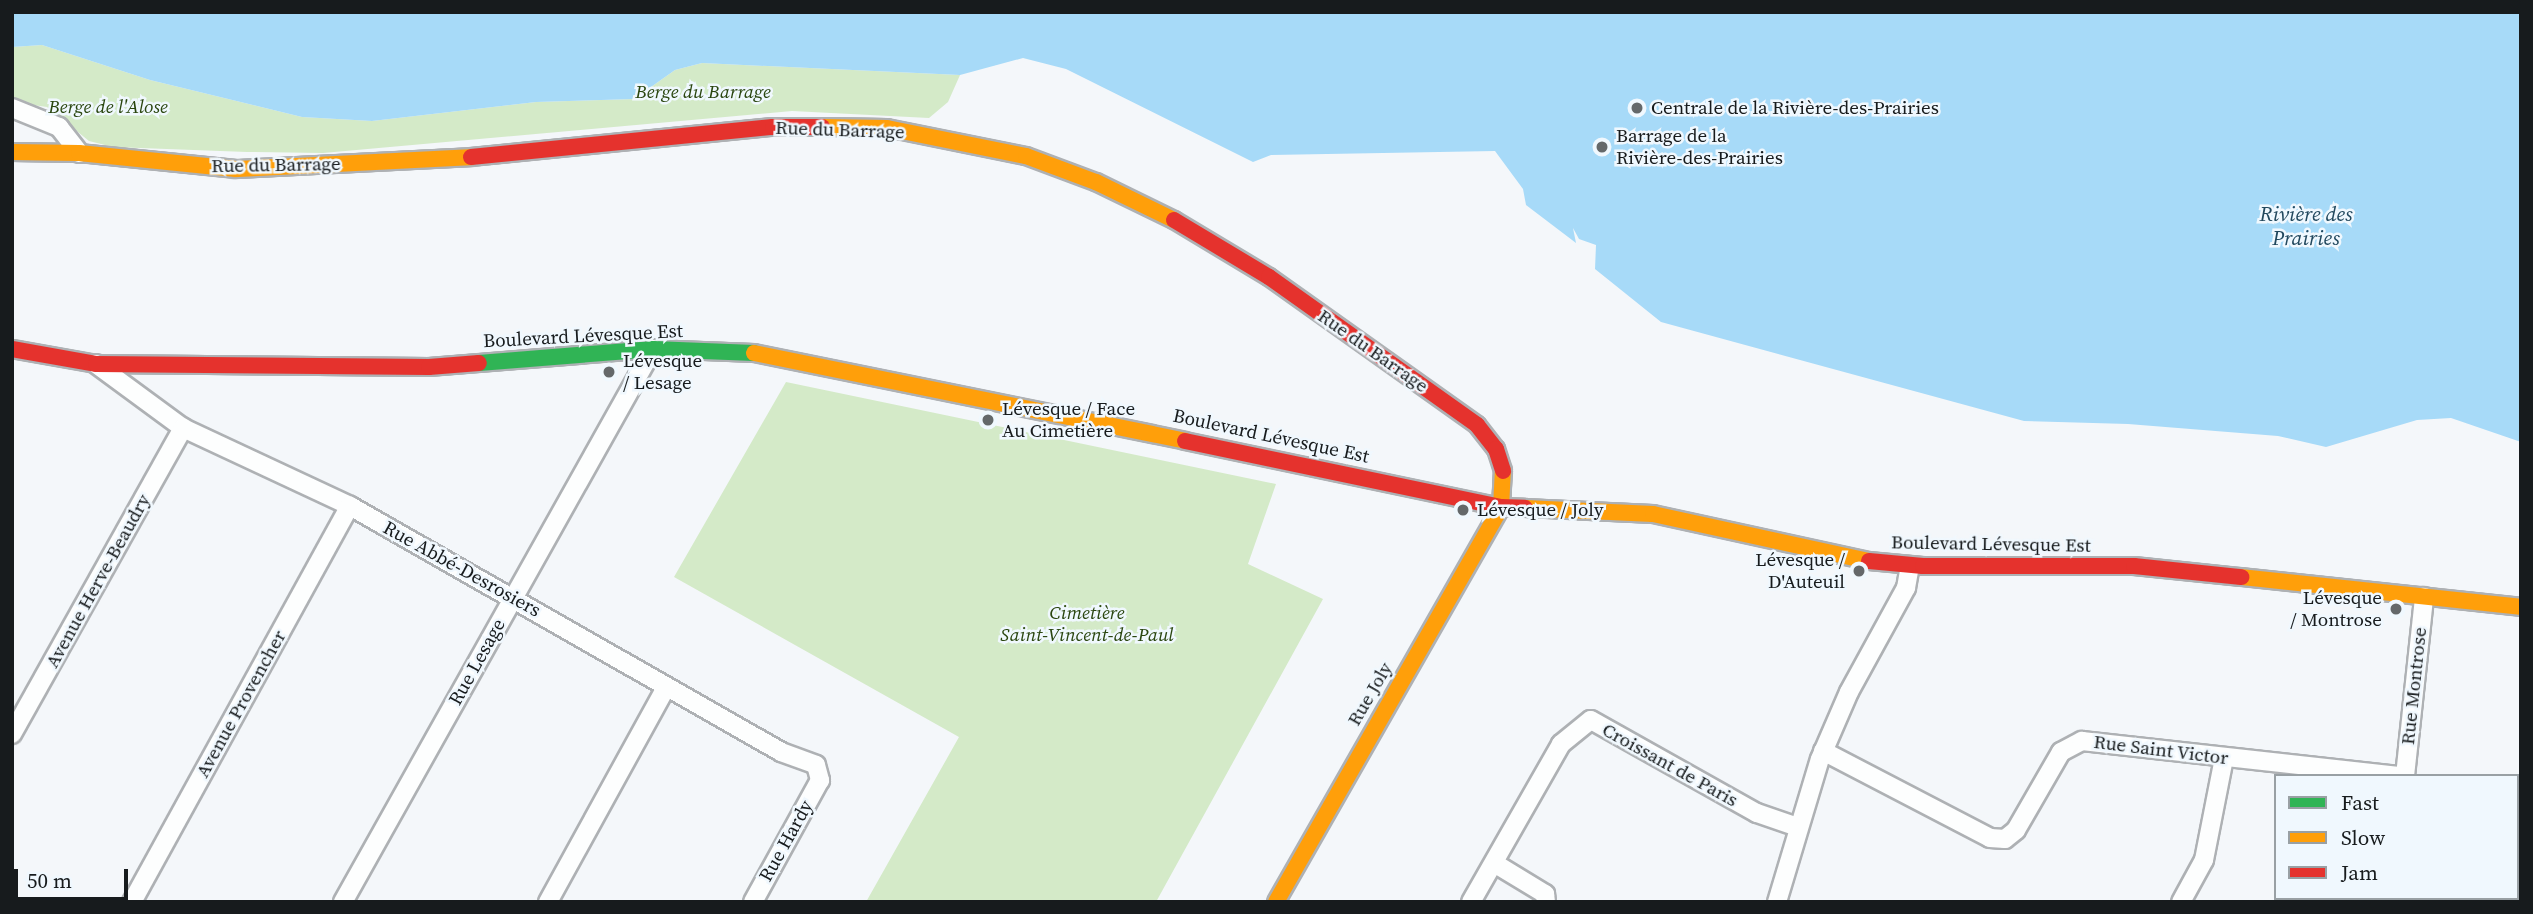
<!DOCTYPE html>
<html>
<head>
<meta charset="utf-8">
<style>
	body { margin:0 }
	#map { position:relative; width:2533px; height:914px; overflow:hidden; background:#f4f7fa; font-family:"Source Serif 4",serif }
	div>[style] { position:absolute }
	.green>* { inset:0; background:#d4eac8 }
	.water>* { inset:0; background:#a7daf8 }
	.roads { filter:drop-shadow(2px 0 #aeb1b4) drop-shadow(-2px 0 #aeb1b4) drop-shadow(0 2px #aeb1b4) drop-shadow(0 -2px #aeb1b4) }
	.street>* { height:18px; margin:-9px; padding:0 9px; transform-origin:9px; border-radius:9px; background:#fdfefe }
	.fast>* { height:16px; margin:-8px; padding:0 8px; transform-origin:8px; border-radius:8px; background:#30b455 }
	.slow>* { height:16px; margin:-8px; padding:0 8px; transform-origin:8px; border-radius:8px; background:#ff9f0a }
	.jam>* { height:16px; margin:-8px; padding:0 8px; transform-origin:8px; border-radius:8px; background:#e5322d }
	.dots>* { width:19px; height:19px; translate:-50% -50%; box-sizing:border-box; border:4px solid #f0f8fe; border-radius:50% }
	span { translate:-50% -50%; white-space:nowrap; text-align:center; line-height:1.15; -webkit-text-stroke:5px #f0f8fe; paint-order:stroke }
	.park-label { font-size:19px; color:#2a460f; font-style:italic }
	.poi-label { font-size:19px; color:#171b1d }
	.left { translate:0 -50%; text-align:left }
	.right { translate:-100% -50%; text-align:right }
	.street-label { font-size:19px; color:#171b1d }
	.water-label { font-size:21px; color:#21485e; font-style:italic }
	.frame { position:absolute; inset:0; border:14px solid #171b1d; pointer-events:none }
	.legend { position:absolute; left:2274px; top:774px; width:245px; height:126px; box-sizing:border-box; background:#f0f8fe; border:2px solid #99a0a4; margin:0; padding:9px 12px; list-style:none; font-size:21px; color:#171b1d }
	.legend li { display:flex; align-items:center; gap:14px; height:35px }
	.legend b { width:35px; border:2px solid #99a0a4 }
	.scale { position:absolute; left:14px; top:869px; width:114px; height:32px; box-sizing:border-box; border:4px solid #171b1d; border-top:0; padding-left:9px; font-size:21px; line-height:24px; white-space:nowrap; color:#171b1d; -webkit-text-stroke:5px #f0f8fe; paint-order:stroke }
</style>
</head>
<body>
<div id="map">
	<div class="green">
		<div style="clip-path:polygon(42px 45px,150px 80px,302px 117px,372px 121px,536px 102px,634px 99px,675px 70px,702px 63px,960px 75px,948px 102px,929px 118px,792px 111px,323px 153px,247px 152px,113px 147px,89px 141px,47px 107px,12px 102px,12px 47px)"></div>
		<div style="clip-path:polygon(786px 382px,1276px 484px,1248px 564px,1323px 599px,1156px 902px,866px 902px,959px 737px,674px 577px)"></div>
	</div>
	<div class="water">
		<div style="clip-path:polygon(12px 12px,2521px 12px,2521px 442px,2451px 418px,2417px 420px,2326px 447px,2278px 436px,2128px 424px,2024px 421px,1661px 322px,1595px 269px,1596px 245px,1579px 239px,1573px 228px,1576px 243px,1526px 205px,1523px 189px,1495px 151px,1271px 155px,1253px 162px,1066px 69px,1023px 58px,960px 75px,702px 63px,675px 70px,634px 99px,536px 102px,372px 121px,302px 117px,150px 80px,42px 45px,12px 47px)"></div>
	</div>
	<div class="roads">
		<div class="street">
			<div style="left:12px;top:108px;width:51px;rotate:22deg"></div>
			<div style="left:59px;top:127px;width:33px;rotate:52deg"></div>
			<div style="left:96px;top:364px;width:108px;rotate:36.3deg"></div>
			<div style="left:183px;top:428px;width:184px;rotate:25deg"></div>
			<div style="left:350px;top:506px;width:496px;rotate:29.7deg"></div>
			<div style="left:781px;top:752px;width:37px;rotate:20deg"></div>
			<div style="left:816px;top:765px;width:16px;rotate:75deg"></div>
			<div style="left:820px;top:780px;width:139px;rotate:118.8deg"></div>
			<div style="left:12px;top:734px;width:351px;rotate:-60.8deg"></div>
			<div style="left:1823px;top:751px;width:188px;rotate:27.5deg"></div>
			<div style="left:1990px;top:838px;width:15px;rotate:4deg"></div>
			<div style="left:2005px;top:839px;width:14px;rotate:-39deg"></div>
			<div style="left:2016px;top:830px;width:90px;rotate:-60deg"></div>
			<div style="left:2061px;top:752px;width:24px;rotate:-28deg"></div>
			<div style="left:2082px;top:741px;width:321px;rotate:6.3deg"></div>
			<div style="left:2405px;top:776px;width:180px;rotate:-83.9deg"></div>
			<div style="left:1494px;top:863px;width:60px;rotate:31.3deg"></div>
			<div style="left:1545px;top:894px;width:8px;rotate:83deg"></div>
			<div style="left:2517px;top:867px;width:4px"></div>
			<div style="left:2506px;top:898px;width:5px;rotate:53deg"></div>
			<div style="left:132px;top:902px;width:452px;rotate:-61.2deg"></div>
			<div style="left:343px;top:902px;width:634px;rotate:-60.73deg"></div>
			<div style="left:548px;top:902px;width:245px;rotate:-61.2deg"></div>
			<div style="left:1471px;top:902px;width:182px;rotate:-60.3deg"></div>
			<div style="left:1561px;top:744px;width:38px;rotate:-39deg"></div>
			<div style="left:1591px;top:720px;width:190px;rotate:29.3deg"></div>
			<div style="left:1757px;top:813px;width:43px;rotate:18.9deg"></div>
			<div style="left:1777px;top:902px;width:149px;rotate:-73.3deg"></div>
			<div style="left:1820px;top:759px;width:73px;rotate:-66.6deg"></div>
			<div style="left:1849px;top:692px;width:119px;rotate:-61.3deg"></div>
			<div style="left:1906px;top:588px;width:22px;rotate:-80deg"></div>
			<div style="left:2181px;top:902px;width:48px;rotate:-61.3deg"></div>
			<div style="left:2204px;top:860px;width:104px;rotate:-78.9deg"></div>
			<div style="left:2382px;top:902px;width:4px;rotate:-76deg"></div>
		</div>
		<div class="fast">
			<div style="left:479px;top:363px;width:175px;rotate:-4.6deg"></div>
			<div style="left:653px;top:349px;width:101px;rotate:2.3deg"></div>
		</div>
		<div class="slow">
			<div style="left:822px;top:127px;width:65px;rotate:0.9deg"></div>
			<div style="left:887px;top:128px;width:142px;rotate:11.4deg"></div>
			<div style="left:1026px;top:156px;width:75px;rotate:20.4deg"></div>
			<div style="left:1096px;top:182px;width:87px;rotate:26deg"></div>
			<div style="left:12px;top:152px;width:67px;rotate:0.9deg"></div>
			<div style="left:79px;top:153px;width:158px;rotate:5.8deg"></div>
			<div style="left:236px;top:169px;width:235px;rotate:-2.9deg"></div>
			<div style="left:754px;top:353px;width:440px;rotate:11.5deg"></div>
			<div style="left:1525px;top:508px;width:128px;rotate:2.7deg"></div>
			<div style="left:1653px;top:514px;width:221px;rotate:12.3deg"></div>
			<div style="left:2241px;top:577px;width:282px;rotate:6.1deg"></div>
			<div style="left:1276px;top:902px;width:455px;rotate:-60.3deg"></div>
			<div style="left:1501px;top:507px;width:36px;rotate:-87deg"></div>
		</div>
		<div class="jam">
			<div style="left:471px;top:157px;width:303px;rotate:-5.7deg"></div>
			<div style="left:773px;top:127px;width:49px"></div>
			<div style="left:1174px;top:220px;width:111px;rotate:31deg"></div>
			<div style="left:1269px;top:277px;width:255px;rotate:35.4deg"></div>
			<div style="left:1477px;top:425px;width:31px;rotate:52deg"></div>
			<div style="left:1496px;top:449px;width:23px;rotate:72deg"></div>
			<div style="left:12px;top:349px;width:85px;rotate:10.1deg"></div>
			<div style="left:96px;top:364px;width:333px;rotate:0.5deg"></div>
			<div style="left:429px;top:367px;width:50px;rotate:-4.6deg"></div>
			<div style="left:1185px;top:441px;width:323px;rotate:11.8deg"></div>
			<div style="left:1501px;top:507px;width:24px;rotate:2deg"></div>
			<div style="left:1869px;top:561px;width:54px;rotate:5.3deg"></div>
			<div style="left:1923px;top:566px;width:211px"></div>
			<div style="left:2134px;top:566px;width:108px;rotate:5.9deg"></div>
		</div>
	</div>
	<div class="dots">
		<div style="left:1637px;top:108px;background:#64686a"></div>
		<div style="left:1602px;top:147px;background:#64686a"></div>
		<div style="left:609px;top:372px;background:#64686a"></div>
		<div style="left:988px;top:420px;background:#64686a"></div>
		<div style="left:1463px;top:510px;background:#64686a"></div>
		<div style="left:1859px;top:571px;background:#64686a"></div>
		<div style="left:2396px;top:609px;background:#64686a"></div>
	</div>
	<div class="park-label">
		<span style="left:703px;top:92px">Berge du Barrage</span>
		<span style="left:108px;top:107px">Berge de l'Alose</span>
		<span style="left:1087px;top:624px">Cimetière<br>Saint-Vincent-de-Paul</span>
	</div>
	<div class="poi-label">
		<span class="left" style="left:1651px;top:108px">Centrale de la Rivière-des-Prairies</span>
		<span class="left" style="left:1616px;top:147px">Barrage de la<br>Rivière-des-Prairies</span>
		<span class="left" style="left:623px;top:372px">Lévesque<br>/ Lesage</span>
		<span class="left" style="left:1002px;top:420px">Lévesque / Face<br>Au Cimetière</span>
		<span class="left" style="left:1477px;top:510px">Lévesque / Joly</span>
		<span class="right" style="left:1845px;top:571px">Lévesque /<br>D'Auteuil</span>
		<span class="right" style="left:2382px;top:609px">Lévesque<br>/ Montrose</span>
	</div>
	<div class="street-label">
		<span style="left:840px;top:130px;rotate:2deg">Rue du Barrage</span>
		<span style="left:276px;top:165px;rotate:-1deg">Rue du Barrage</span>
		<span style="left:583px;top:336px;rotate:-3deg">Boulevard Lévesque Est</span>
		<span style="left:1373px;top:351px;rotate:35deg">Rue du Barrage</span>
		<span style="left:1271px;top:436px;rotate:12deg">Boulevard Lévesque Est</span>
		<span style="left:1991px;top:544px;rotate:1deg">Boulevard Lévesque Est</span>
		<span style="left:462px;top:569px;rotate:29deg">Rue Abbé-Desrosiers</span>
		<span style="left:98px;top:581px;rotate:-61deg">Avenue Herve-Beaudry</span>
		<span style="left:477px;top:662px;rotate:-61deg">Rue Lesage</span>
		<span style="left:2414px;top:686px;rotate:-84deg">Rue Montrose</span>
		<span style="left:1370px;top:694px;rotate:-60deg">Rue Joly</span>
		<span style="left:241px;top:704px;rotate:-61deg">Avenue Provencher</span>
		<span style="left:2161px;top:750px;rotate:7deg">Rue Saint Victor</span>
		<span style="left:1670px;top:765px;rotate:29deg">Croissant de Paris</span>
		<span style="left:786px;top:841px;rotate:-61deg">Rue Hardy</span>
	</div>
	<div class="water-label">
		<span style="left:2306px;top:226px">Rivière des<br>Prairies</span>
	</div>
	<div class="frame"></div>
	<ul class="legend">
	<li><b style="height:9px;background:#30b455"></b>Fast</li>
	<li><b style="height:9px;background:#ff9f0a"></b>Slow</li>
	<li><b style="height:9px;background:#e5322d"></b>Jam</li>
	</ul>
	<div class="scale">50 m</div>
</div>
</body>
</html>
